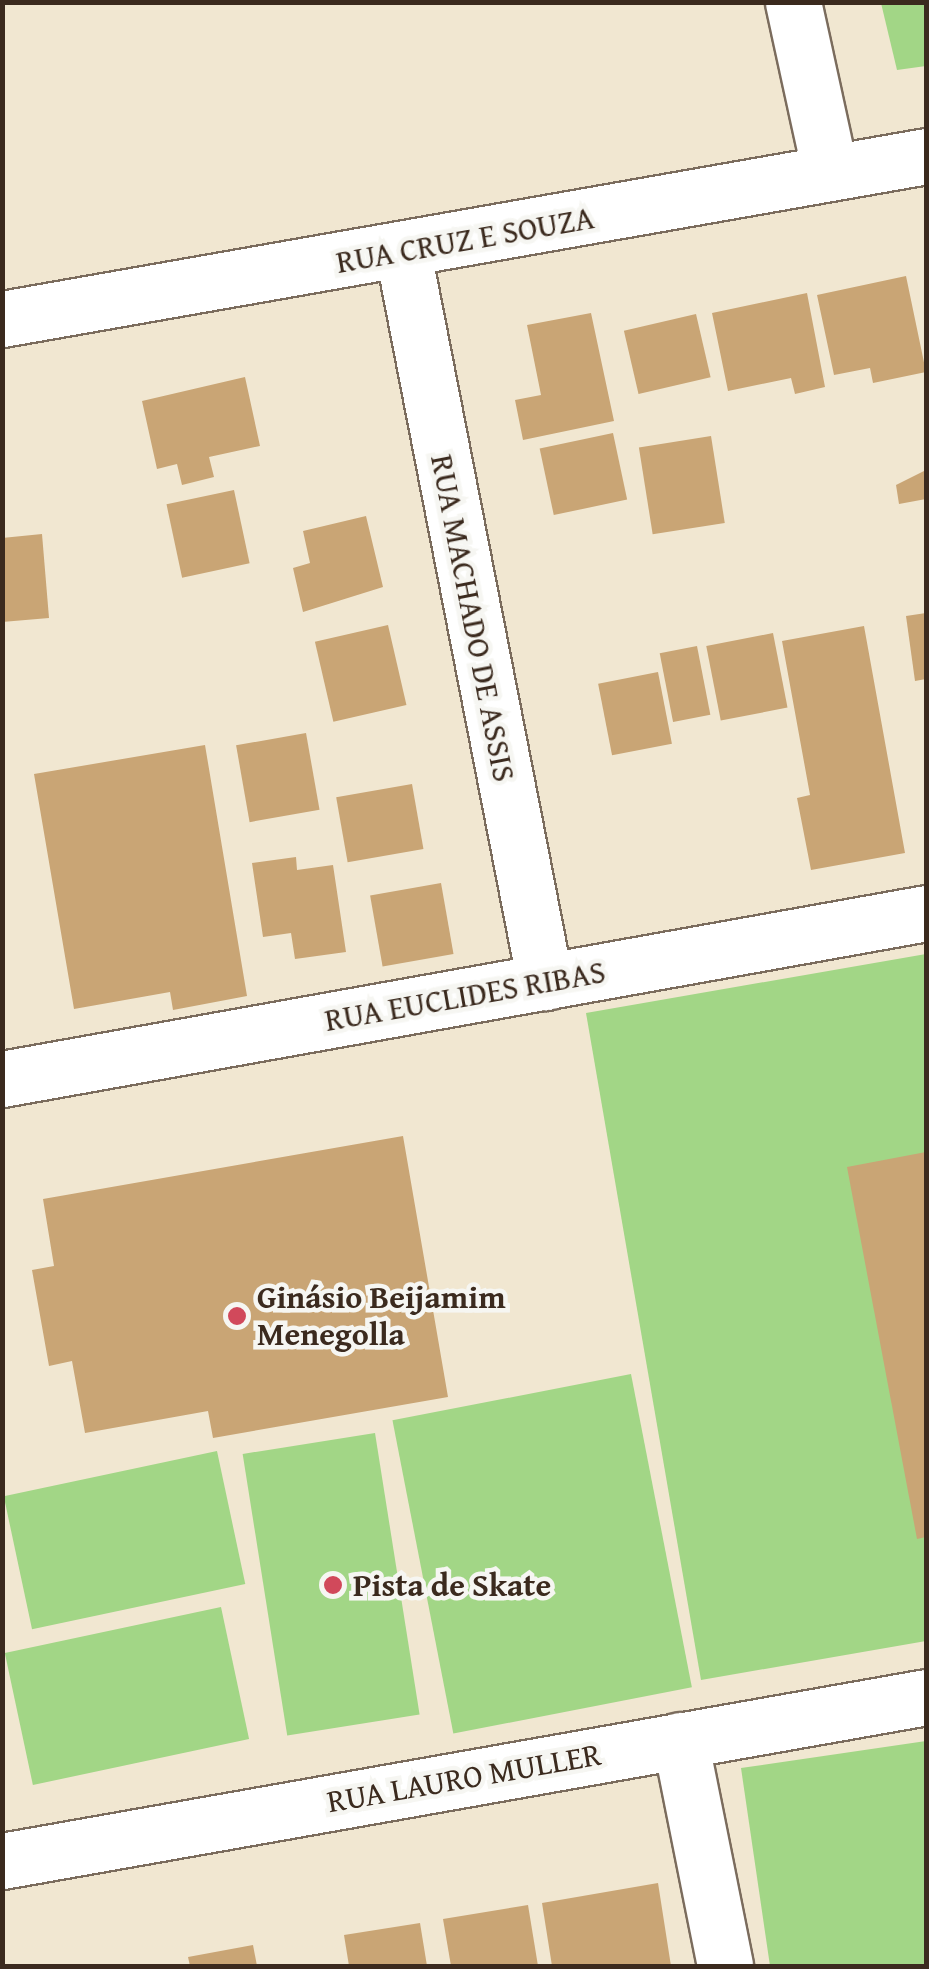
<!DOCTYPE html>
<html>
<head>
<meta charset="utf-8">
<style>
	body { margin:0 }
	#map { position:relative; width:929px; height:1969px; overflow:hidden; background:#f1e7d1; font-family:"Gentium Book Plus",serif }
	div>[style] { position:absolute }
	.green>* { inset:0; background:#a2d686; transform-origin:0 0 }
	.building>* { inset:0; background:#c9a575; transform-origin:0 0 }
	.roads { filter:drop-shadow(2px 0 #7b6c5d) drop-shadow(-2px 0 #7b6c5d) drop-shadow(0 2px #7b6c5d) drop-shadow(0 -2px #7b6c5d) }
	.minor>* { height:55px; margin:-27.5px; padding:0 27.5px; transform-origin:27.5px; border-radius:27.5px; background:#fff }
	.tertiary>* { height:55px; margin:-27.5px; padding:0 27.5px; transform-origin:27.5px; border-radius:27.5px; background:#fff }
	.dots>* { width:28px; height:28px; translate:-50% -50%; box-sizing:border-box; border:5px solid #f6f6f2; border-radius:50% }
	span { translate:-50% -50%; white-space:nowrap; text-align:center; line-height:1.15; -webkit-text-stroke:9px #f6f6f2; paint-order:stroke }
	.street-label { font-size:32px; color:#3b2a1e }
	.poi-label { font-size:32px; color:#3b2a1e; font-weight:700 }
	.left { translate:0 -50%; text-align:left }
	.frame { position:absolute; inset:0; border:5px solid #3b2a1e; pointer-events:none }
</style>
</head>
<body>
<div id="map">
	<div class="green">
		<div style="clip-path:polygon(881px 3px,926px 3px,926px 66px,897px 70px)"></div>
		<div style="clip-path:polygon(926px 954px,926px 1641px,701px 1680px,586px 1013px)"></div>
		<div style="left:631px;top:1374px;width:319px;height:243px;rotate:79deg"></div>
		<div style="left:375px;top:1433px;width:285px;height:134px;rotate:81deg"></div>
		<div style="left:217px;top:1451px;width:136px;height:218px;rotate:78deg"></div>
		<div style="left:221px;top:1607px;width:135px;height:221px;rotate:78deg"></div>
		<div style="clip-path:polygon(926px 1741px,926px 1966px,770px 1966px,741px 1768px)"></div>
	</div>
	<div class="building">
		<div style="clip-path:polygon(906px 276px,926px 372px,873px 383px,870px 368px,834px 375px,817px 295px)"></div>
		<div style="clip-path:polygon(807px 293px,825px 387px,795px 394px,791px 378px,728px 391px,712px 313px)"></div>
		<div style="clip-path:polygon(591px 313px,614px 421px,523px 440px,515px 400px,541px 395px,527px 325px)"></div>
		<div style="left:696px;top:314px;width:65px;height:74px;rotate:77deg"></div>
		<div style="clip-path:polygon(245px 377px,260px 446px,209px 457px,214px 477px,182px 485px,177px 464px,157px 469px,142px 401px)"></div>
		<div style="left:613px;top:433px;width:68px;height:75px;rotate:78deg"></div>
		<div style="left:711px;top:436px;width:88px;height:73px;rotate:81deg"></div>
		<div style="clip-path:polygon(926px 470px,926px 499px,899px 504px,896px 485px)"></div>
		<div style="left:234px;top:490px;width:75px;height:69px;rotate:78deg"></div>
		<div style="clip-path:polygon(366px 516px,383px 587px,303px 612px,293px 568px,310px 563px,303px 531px)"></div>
		<div style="clip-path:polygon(42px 534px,49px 618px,2px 622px,2px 538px)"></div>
		<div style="clip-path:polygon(926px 613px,926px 679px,915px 681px,906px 616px)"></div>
		<div style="left:388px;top:625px;width:82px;height:75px;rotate:77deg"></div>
		<div style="clip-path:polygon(864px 626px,905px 853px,811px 870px,797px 798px,810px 795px,782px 641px)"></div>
		<div style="left:773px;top:633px;width:76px;height:68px;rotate:79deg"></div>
		<div style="left:697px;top:646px;width:70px;height:38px;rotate:79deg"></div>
		<div style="left:658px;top:672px;width:73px;height:61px;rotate:79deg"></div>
		<div style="left:306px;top:733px;width:78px;height:71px;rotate:80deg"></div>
		<div style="clip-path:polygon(205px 745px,247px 996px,173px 1010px,170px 992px,74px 1009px,34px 774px)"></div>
		<div style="left:412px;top:784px;width:66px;height:77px;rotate:80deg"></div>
		<div style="clip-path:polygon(296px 857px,297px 870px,333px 865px,346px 952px,295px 959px,291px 933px,263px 937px,252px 863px)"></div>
		<div style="left:441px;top:883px;width:72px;height:72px;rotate:80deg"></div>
		<div style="clip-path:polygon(403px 1136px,448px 1397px,213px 1438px,208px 1411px,85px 1433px,72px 1361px,49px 1366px,32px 1270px,54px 1266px,43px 1199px)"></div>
		<div style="clip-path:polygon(926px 1152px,926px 1537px,917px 1539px,847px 1167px)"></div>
		<div style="clip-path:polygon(658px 1883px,671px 1966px,552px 1966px,542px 1903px)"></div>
		<div style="clip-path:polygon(528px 1905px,538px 1966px,451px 1966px,443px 1919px)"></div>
		<div style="clip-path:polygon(420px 1923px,427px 1966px,349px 1966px,344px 1935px)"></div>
		<div style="clip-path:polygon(253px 1945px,257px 1966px,190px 1966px,188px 1957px)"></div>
	</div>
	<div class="roads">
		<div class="minor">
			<div style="left:793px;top:2px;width:174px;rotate:77.7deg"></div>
			<div style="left:403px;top:253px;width:743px;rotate:78.98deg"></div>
			<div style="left:2px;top:1079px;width:939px;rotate:-10.18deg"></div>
			<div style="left:680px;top:1740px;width:230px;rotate:78.7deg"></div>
			<div style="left:2px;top:1861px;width:938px;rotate:-10.06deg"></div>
		</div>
		<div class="tertiary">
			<div style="left:2px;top:319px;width:938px;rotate:-10deg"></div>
		</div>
	</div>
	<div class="dots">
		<div style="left:237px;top:1316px;background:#d1495b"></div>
		<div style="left:333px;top:1585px;background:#d1495b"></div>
	</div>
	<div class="street-label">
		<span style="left:465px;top:240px;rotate:-10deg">RUA CRUZ E SOUZA</span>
		<span style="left:473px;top:618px;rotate:79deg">RUA MACHADO DE ASSIS</span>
		<span style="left:465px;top:996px;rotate:-10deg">RUA EUCLIDES RIBAS</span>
		<span style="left:464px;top:1778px;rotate:-10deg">RUA LAURO MULLER</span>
	</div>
	<div class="poi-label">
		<span class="left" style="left:257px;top:1316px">Ginásio Beijamim<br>Menegolla</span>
		<span class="left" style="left:353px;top:1585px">Pista de Skate</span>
	</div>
	<div class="frame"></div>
</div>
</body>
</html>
